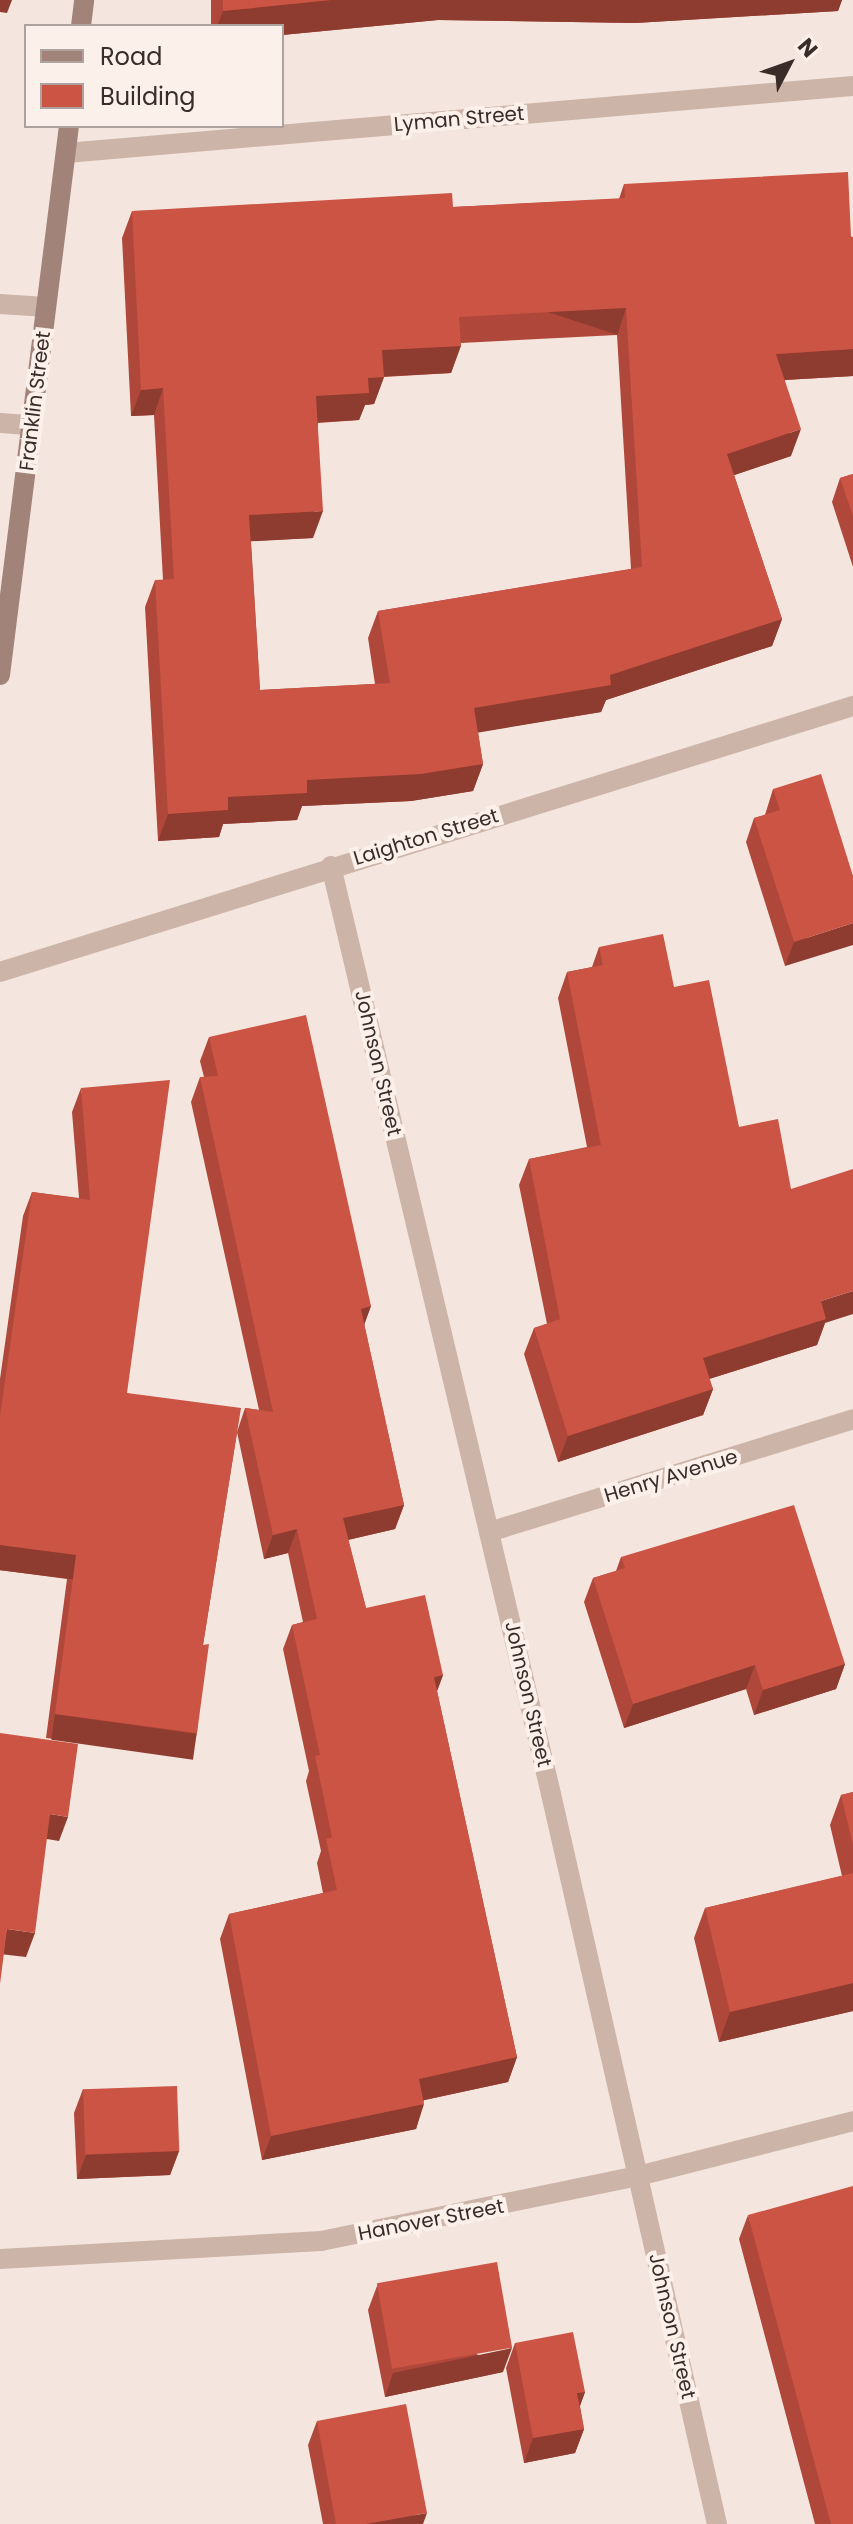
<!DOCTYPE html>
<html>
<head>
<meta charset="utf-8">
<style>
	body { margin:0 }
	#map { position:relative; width:853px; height:2524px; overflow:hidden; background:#f4e6de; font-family:Poppins,sans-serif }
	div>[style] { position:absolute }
	.service>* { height:20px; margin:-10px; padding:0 10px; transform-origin:10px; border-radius:10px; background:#cdb4a9 }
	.minor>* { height:20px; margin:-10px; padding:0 10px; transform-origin:10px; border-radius:10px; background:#cdb4a9 }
	.tertiary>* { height:20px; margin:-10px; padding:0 10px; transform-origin:10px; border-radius:10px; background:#cdb4a9 }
	.secondary>* { height:20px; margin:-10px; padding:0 10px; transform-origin:10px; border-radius:10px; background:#a1837a }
	.wall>* { inset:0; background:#af483a }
	.shaded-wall>* { inset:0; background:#8e3b30; transform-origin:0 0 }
	.building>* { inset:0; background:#cb5444; transform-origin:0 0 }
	span { translate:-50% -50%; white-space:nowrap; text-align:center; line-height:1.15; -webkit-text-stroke:8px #fbf1ea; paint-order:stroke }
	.street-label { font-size:20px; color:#392c29 }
	.legend { position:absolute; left:24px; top:24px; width:260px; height:104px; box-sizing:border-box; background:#fbf1ea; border:2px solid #ada29d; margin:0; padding:10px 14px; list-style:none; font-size:24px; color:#392c29 }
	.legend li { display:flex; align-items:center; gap:16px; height:40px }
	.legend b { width:40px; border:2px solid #ada29d }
	.north { position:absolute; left:749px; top:24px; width:80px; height:80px; -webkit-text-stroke:6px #fbf1ea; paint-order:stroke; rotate:49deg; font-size:22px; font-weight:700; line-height:32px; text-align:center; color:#392c29 }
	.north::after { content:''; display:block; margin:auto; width:28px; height:36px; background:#392c29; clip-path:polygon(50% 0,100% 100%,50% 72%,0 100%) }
</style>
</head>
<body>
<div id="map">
	<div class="service">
		<div style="left:0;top:304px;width:46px;rotate:3.7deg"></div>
		<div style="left:0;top:423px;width:31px;rotate:4deg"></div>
	</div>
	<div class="minor">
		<div style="left:66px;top:153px;width:790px;rotate:-4.87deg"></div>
		<div style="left:331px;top:866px;width:954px;rotate:76.66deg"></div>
		<div style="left:551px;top:1794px;width:749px;rotate:77.19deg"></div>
		<div style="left:0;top:972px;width:894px;rotate:-17.32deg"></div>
		<div style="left:489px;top:1532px;width:381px;rotate:-17.2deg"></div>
	</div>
	<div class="tertiary">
		<div style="left:0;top:2259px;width:322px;rotate:-3.2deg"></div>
		<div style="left:321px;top:2241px;width:324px;rotate:-11.6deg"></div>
		<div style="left:638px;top:2176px;width:222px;rotate:-14.3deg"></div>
	</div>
	<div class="secondary">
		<div style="left:81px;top:26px;width:26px;rotate:-83deg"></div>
		<div style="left:0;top:675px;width:553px;rotate:-82.84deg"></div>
	</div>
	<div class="wall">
		<div style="clip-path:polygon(211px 0,842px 0,838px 11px,635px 23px,438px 20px,282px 35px,282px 26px,211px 26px)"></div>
		<div style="clip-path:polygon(evenodd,624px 184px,853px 237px,853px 376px,785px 380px,791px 456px,734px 475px,782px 619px,772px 646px,606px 700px,601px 712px,478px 732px,483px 764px,473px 791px,411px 801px,302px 806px,297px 820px,223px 824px,219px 837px,158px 841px,145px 607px,155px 580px,163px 580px,154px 415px,131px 416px,122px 238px,132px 211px,453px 207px,619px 199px,624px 184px,617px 335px,631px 569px,378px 611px,368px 638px,375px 684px,260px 690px,251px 541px,313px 538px,318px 423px,359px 420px,365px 405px,374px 404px,384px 377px,451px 373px,461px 343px,617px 335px)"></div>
		<div style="clip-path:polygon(853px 474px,853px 567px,832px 502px,840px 478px)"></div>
		<div style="clip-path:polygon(773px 789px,853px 876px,785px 966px,746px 842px,754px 818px,765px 815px)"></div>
		<div style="clip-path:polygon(599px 947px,674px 987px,739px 1127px,791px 1189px,825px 1323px,817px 1345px,709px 1379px,713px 1389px,703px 1415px,558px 1462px,524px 1354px,534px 1328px,547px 1324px,519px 1185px,529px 1159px,587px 1147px,558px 998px,567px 972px,592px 967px)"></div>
		<div style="clip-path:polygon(209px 1037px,371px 1306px,364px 1324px,404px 1505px,395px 1529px,348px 1540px,366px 1608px,443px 1675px,437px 1691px,517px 2057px,508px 2082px,424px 2100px,416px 2129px,262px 2160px,220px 1939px,229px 1914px,323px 1893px,317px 1863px,321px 1851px,306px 1781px,309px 1771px,283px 1649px,292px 1625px,303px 1622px,288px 1553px,264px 1559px,237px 1432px,203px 1645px,197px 1733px,188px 1757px,46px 1738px,67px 1579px,0 1570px,0 1379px,23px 1216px,32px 1192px,79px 1198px,72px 1112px,81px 1088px,127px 1393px,237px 1432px,245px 1408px,259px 1410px,191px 1102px,200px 1077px,204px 1077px,200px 1061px)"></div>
		<div style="clip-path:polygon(621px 1557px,845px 1664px,836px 1689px,754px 1715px,746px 1689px,624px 1728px,584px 1602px,593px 1578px,616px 1571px)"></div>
		<div style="clip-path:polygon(853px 1792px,853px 2011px,719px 2042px,694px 1938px,705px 1908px,842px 1876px,830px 1825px,841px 1795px)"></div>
		<div style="clip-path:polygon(83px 2089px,179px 2151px,170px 2175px,77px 2179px,74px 2113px)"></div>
		<div style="clip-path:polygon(748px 2215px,853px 2524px,815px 2524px,739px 2239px)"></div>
		<div style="clip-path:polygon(377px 2286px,503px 2372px,385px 2397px,368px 2310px)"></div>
		<div style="clip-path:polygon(515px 2343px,585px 2392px,580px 2406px,584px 2429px,575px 2453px,524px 2463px,506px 2368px)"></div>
		<div style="clip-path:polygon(317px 2421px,423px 2524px,323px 2524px,308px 2445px)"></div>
	</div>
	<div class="shaded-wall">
		<div style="clip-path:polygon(0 0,12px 0,7px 13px,0 12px)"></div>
		<div style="clip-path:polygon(331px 0,842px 0,838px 11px,635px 23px,438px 20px,282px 35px,282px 26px,217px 26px,223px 11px)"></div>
		<div style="left:626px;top:308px;width:28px;height:167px;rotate:108deg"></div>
		<div style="clip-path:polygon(461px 346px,451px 373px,372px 377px,382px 350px)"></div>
		<div style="clip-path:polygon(853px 349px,853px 376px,766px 381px,776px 354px)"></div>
		<div style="clip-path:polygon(384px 377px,374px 404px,365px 405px,359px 420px,306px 423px,316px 396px,368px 378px)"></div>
		<div style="clip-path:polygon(163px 388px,154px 415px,131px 416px,141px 390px)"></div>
		<div style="clip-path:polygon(801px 429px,791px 456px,717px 481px,727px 454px)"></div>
		<div style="clip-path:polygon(323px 511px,313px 538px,240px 542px,249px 515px)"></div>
		<div style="clip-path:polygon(782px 619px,772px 646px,606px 700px,601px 712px,464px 735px,474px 708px,610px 675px)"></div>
		<div style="clip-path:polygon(483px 764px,473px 791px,411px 801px,302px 806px,297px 820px,223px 824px,219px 837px,158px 841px,168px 814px,228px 797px,307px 780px)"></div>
		<div style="clip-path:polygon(853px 923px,853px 945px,785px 966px,794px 942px)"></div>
		<div style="clip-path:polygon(853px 1291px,853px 1314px,825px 1323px,817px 1345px,693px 1384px,703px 1358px,821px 1301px)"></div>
		<div style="clip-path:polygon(371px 1306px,362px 1331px,361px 1309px)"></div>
		<div style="clip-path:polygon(713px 1389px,703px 1415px,558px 1462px,568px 1436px)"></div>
		<div style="clip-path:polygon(404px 1505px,395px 1529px,334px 1543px,343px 1518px)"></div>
		<div style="clip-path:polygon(297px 1529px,288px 1553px,264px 1559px,273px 1535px)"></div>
		<div style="left:0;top:1545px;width:77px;height:25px;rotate:7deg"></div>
		<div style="clip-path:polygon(845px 1664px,836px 1689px,754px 1715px,763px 1690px)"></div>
		<div style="clip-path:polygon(755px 1665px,746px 1689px,624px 1728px,633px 1704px)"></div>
		<div style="clip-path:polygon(443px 1675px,434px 1699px,434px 1677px)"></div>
		<div style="left:55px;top:1714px;width:143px;height:26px;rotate:8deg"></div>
		<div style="clip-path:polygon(50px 1814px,68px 1817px,59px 1841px,41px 1838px)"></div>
		<div style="clip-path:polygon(7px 1929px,35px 1933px,26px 1957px,0 1954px)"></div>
		<div style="clip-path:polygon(853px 1983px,853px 2011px,719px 2042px,730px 2012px)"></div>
		<div style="clip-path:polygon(517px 2057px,508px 2082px,411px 2103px,419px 2079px)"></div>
		<div style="clip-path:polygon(424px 2104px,416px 2129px,262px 2160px,271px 2136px)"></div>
		<div style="clip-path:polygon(179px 2151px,170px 2175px,77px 2179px,86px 2155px)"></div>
		<div style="clip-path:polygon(512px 2348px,503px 2372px,385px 2397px,393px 2373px)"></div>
		<div style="clip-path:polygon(585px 2392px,576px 2416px,577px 2393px)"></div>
		<div style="clip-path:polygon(584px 2429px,575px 2453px,524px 2463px,533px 2438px)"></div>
		<div style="clip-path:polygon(427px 2513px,423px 2524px,366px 2524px)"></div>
	</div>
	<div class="building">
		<div style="clip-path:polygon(223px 0,331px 0,223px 11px)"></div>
		<div style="clip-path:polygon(evenodd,848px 172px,851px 237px,853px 237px,853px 349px,776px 354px,801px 429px,727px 454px,782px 619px,610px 675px,611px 685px,474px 708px,483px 764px,421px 774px,307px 780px,307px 793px,228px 797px,228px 810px,168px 814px,155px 580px,174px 579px,163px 388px,141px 390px,132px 211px,452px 193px,453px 207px,625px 198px,624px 184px,848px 172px,626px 308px,642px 567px,378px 611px,390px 683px,260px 690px,249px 515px,323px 511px,316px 396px,369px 393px,368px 378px,384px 377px,382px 350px,461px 346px,459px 317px,626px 308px)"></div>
		<div style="clip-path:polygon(853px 474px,853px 516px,840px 478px)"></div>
		<div style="clip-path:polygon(821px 774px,853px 876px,853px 923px,794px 942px,754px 818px,780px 810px,773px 789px)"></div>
		<div style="clip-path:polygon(663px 934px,674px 987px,709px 980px,739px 1127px,778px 1119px,791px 1189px,853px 1169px,853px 1291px,821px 1301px,826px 1319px,703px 1358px,713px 1389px,568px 1436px,534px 1328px,560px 1319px,529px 1159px,601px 1145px,567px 972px,603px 965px,599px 947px)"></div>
		<div style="clip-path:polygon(306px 1015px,371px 1306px,361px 1309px,404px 1505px,343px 1518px,366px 1608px,425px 1595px,443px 1675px,434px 1677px,517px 2057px,419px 2079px,424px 2104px,271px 2136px,229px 1914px,337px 1890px,326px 1839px,332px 1837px,315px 1756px,320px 1755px,292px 1625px,317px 1619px,297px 1529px,273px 1535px,245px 1408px,273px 1412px,200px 1077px,218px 1076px,209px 1037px)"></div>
		<div style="clip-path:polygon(170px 1080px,127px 1393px,241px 1408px,203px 1645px,209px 1644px,197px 1733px,55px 1714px,76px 1555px,0 1545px,0 1416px,32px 1192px,90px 1200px,81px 1088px)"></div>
		<div style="clip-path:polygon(794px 1505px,845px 1664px,763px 1690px,755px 1665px,633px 1704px,593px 1578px,625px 1568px,621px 1557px)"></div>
		<div style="clip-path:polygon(0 1733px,78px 1744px,68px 1817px,50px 1814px,35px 1933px,7px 1929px,0 1984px)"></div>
		<div style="clip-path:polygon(853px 1792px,853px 1845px,841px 1795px)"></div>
		<div style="clip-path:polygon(853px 1873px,853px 1983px,730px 2012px,705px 1908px)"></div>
		<div style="left:177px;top:2086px;width:65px;height:94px;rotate:88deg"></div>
		<div style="clip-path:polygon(853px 2186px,853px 2524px,831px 2524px,748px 2215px)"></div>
		<div style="left:497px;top:2262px;width:87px;height:122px;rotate:80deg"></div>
		<div style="clip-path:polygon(573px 2332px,585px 2392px,577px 2393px,584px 2429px,533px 2438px,515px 2343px)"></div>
		<div style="clip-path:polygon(406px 2404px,427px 2513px,366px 2524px,336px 2524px,317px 2421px)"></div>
	</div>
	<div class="street-label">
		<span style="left:459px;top:119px;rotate:-5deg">Lyman Street</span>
		<span style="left:35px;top:401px;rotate:-83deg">Franklin Street</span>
		<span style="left:426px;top:837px;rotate:-17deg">Laighton Street</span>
		<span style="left:378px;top:1063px;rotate:77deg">Johnson Street</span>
		<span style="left:671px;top:1476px;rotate:-17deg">Henry Avenue</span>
		<span style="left:528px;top:1694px;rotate:77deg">Johnson Street</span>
		<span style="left:431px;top:2220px;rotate:-11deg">Hanover Street</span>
		<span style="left:672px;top:2326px;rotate:77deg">Johnson Street</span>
	</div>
	<ul class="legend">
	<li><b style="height:10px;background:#a1837a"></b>Road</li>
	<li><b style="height:22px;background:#cb5444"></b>Building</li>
	</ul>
	<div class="north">N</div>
</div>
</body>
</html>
